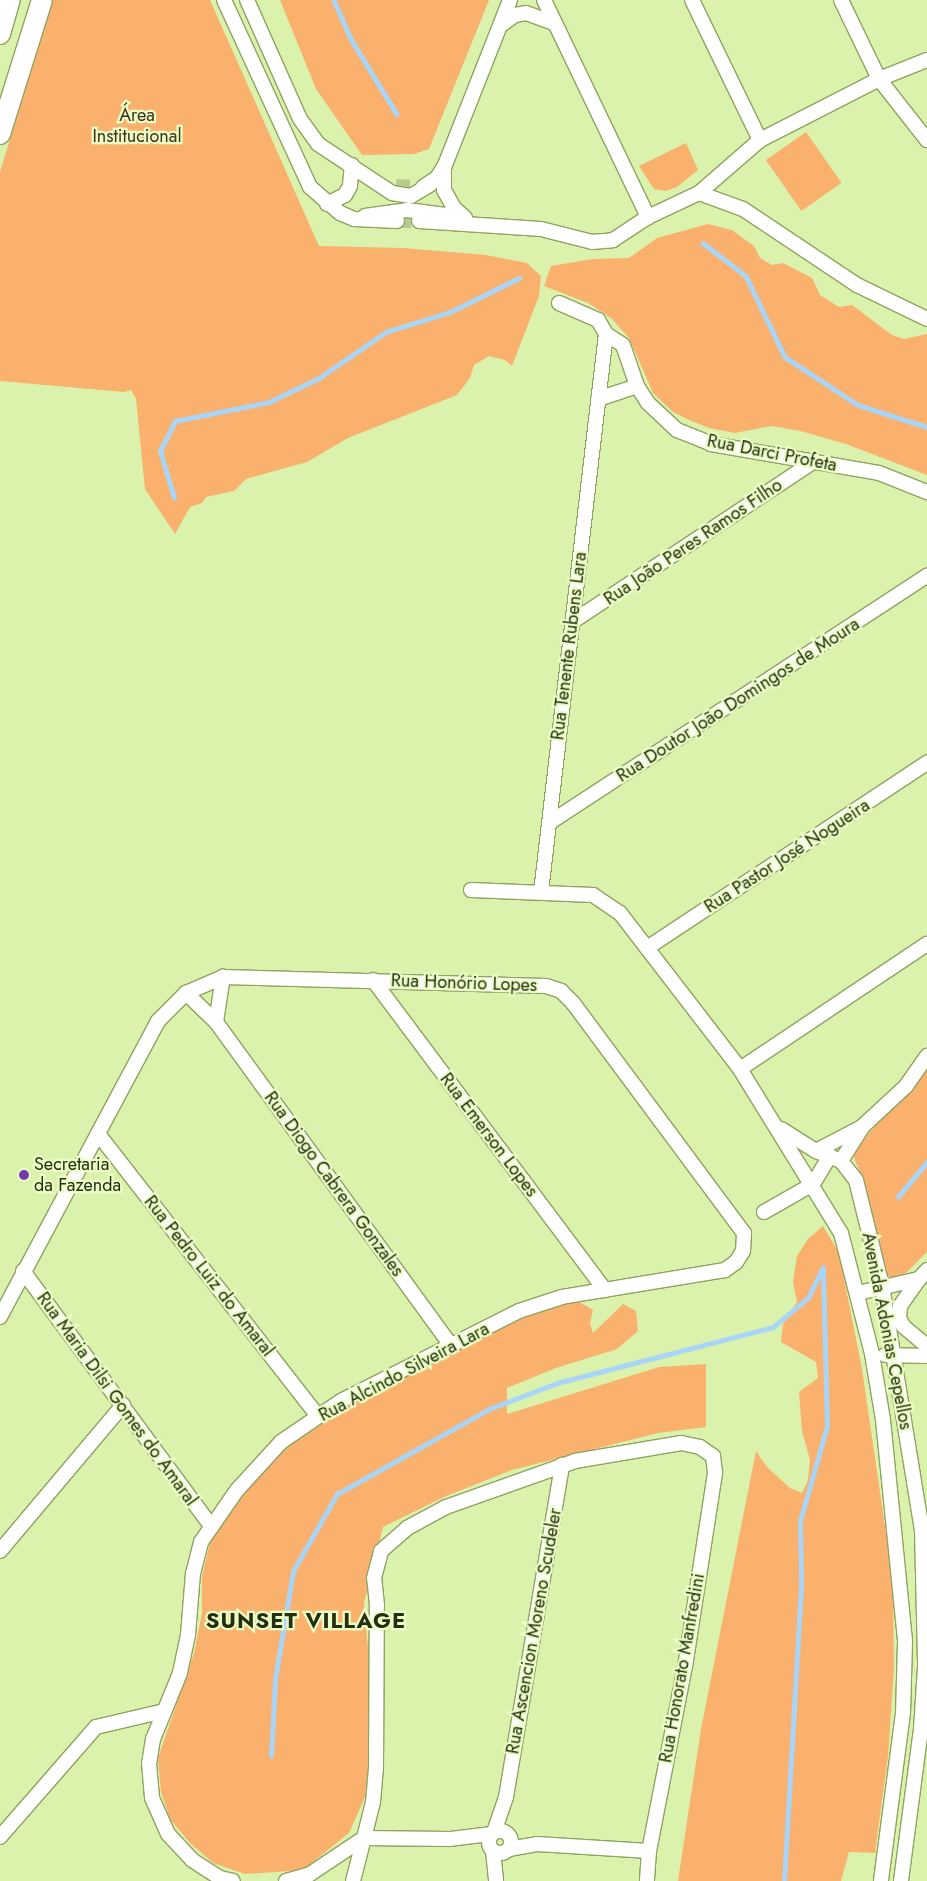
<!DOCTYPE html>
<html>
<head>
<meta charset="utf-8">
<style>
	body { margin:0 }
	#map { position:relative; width:927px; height:1881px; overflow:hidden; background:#dbf2ac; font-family:Jost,sans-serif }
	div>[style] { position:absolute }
	.green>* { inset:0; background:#fab16d; transform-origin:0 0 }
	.stream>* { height:4.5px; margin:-2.25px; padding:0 2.25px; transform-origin:2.25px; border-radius:2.25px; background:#a9d5f8 }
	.minor-tunnel>* { height:14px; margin-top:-7px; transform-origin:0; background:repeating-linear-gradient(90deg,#b7cb8d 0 14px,transparent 0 21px) }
	.roads { filter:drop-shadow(1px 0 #8fa360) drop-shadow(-1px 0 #8fa360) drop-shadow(0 1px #8fa360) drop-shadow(0 -1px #8fa360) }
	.minor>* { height:14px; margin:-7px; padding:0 7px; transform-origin:7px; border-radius:7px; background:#fff }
	.minor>.ring { margin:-7px; padding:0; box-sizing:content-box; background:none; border:14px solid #fff; border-radius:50% }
	.secondary>* { height:20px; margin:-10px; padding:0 10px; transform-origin:10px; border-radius:10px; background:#fff }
	.dots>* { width:14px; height:14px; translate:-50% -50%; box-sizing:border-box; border:2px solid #ebfec5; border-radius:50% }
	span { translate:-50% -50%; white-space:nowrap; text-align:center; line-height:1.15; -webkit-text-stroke:4.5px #ebfec5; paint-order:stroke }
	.park-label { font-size:18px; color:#402d1b }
	.street-label { font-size:18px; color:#262e12 }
	.poi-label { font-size:18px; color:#262e12 }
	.left { translate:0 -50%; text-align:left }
	.district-label { font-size:22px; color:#262e12; font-weight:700; letter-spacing:1px }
</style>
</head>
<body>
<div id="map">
	<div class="green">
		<div style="clip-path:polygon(52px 0,210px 0,319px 246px,403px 248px,486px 255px,527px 263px,541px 276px,539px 296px,512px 366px,505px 360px,489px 356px,474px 365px,470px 378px,457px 395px,348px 438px,307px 462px,246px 479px,234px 491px,206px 497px,202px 503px,190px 507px,175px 534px,145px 489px,136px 399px,131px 390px,124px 392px,0 381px,0 172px)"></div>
		<div style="clip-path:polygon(280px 0,489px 0,429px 149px,414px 154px,362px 155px,316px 89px)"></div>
		<div style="left:806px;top:132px;width:62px;height:49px;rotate:55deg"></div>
		<div style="clip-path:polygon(686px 143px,698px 170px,677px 187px,666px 191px,654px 189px,639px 166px)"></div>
		<div style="clip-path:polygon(708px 224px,732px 230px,754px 246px,760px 258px,772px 265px,783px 263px,812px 278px,820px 295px,839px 307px,852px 305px,892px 335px,904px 339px,927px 334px,927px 475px,846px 444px,800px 431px,771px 426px,735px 433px,709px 428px,689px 420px,673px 412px,653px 393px,629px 338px,611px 318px,588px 303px,544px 286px,551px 266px,592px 259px,629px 258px,657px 238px)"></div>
		<div style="clip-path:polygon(927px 1066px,927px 1252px,906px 1273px,891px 1280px,881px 1272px,867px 1189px,852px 1153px)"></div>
		<div style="clip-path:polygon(823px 1226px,839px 1253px,862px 1369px,893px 1581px,894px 1669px,888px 1756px,875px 1853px,849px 1852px,841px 1881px,678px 1881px,701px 1729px,756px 1451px,767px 1467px,790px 1488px,802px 1493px,808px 1480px,810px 1460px,802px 1431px,799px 1392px,818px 1378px,816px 1362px,781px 1342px,783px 1324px,797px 1302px,793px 1282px,797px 1256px,808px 1239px)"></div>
		<div style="clip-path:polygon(576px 1300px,593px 1310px,590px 1323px,593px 1333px,623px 1304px,636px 1311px,638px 1331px,617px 1349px,556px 1368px,507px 1388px,507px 1414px,659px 1367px,706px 1364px,706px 1427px,658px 1433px,512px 1470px,444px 1497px,383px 1527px,364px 1603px,368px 1649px,369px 1759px,365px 1797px,349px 1833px,303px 1870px,245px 1874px,213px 1863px,190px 1843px,170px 1819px,161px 1792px,158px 1758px,194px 1653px,202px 1613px,202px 1577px,210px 1542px,236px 1502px,285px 1445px,342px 1408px,483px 1335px,537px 1311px)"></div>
	</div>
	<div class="stream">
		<div style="left:334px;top:0;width:43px;rotate:66.4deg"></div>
		<div style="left:351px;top:39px;width:88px;rotate:58.5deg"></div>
		<div style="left:703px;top:243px;width:54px;rotate:37.5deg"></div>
		<div style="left:746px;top:276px;width:90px;rotate:64.3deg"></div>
		<div style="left:785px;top:357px;width:87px;rotate:33.3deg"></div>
		<div style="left:858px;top:405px;width:72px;rotate:17.7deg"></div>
		<div style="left:174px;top:498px;width:49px;rotate:-106.6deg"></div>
		<div style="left:160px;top:451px;width:34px;rotate:-63deg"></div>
		<div style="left:175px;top:421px;width:96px;rotate:-11.4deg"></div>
		<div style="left:269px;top:402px;width:55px;rotate:-25.6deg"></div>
		<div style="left:319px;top:378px;width:81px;rotate:-34.5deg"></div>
		<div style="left:386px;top:332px;width:67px;rotate:-17.4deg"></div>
		<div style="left:450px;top:312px;width:77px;rotate:-26.2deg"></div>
		<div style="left:898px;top:1197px;width:45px;rotate:-50.4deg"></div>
		<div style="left:271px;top:1756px;width:77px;rotate:-87deg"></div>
		<div style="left:275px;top:1679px;width:109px;rotate:-80.5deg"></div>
		<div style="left:293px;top:1571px;width:89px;rotate:-60.3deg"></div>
		<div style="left:337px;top:1494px;width:174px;rotate:-29.2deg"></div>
		<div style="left:489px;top:1409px;width:73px;rotate:-20.9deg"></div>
		<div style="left:557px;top:1383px;width:223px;rotate:-14.5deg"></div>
		<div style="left:773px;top:1327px;width:45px;rotate:-39.6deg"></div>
		<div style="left:808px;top:1298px;width:34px;rotate:-64deg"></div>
		<div style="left:784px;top:1881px;width:298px;rotate:-86.7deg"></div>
		<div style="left:801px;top:1583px;width:62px;rotate:-90.9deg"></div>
		<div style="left:800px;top:1521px;width:99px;rotate:-74.1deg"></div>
		<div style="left:827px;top:1426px;width:158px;rotate:-91.5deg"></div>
	</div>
	<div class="minor-tunnel">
		<div style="left:396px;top:186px;width:20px;rotate:3deg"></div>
		<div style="left:397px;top:221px;width:22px"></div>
	</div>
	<div class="roads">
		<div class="minor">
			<div style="left:224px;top:0;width:206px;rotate:65.3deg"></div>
			<div style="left:310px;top:187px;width:40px;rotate:41deg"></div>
			<div style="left:340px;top:213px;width:15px;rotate:23deg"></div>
			<div style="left:354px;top:219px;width:43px;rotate:2.7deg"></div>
			<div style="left:247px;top:0;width:130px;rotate:66deg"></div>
			<div style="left:300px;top:119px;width:31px;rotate:54deg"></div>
			<div style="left:318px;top:144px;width:89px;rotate:33.5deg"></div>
			<div style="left:392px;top:193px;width:19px;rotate:9deg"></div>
			<div style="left:411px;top:196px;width:23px;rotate:-31deg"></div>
			<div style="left:544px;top:0;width:241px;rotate:64.4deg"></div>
			<div style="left:692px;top:0;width:156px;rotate:64.1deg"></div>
			<div style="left:841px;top:0;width:88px;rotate:64.3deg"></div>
			<div style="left:879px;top:79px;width:78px;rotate:51.8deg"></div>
			<div style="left:501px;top:25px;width:17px;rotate:-36deg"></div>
			<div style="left:515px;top:15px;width:11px;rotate:-10deg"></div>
			<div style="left:526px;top:13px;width:30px;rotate:20deg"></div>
			<div style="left:444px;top:168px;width:22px;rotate:90deg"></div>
			<div style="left:444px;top:190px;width:21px;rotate:61deg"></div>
			<div style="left:454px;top:208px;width:15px;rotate:42deg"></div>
			<div style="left:423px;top:187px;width:17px;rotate:-33deg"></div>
			<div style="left:437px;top:178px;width:15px;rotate:-58deg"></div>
			<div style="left:445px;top:165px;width:177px;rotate:-68.5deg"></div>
			<div style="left:699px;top:193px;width:47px;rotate:20deg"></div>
			<div style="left:743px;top:209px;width:137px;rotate:33.7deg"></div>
			<div style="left:857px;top:285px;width:78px;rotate:25.9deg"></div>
			<div style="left:327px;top:204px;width:20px;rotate:-27deg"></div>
			<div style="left:345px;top:195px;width:10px;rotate:-61deg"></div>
			<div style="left:350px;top:186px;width:21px;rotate:-85deg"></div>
			<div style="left:365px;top:216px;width:42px;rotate:-8.1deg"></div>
			<div style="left:407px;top:210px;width:55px;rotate:7.3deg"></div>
			<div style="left:419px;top:221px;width:122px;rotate:3.8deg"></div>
			<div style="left:541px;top:229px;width:53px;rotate:14.3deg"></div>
			<div style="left:592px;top:242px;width:21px;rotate:-5deg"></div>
			<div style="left:613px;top:240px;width:42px;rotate:-33.3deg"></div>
			<div style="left:648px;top:217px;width:56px;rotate:-25.2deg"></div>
			<div style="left:699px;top:193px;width:81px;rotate:-41deg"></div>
			<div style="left:760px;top:140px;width:134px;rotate:-27.1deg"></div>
			<div style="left:879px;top:79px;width:52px;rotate:-21.6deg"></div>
			<div style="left:559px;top:303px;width:43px;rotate:23.6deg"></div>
			<div style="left:598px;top:320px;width:16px;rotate:60deg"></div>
			<div style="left:606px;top:334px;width:20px;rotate:33deg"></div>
			<div style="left:623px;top:345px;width:43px;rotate:71.1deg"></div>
			<div style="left:637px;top:386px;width:20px;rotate:57deg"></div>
			<div style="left:648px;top:403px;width:40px;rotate:43deg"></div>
			<div style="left:677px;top:430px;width:37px;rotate:22deg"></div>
			<div style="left:711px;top:444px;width:170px;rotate:9.8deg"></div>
			<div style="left:879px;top:473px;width:52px;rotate:21.6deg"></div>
			<div style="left:598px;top:399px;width:41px;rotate:-18.4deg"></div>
			<div style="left:572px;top:622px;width:291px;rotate:-33.6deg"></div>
			<div style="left:549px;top:823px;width:452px;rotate:-33.2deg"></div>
			<div style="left:471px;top:890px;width:122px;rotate:2.3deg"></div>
			<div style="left:593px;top:895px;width:32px;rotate:34deg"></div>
			<div style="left:620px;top:913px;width:197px;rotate:52.4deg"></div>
			<div style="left:740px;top:1069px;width:193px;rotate:58.4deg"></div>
			<div style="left:841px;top:1233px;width:125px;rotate:75.6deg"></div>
			<div style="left:872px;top:1354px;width:67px;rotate:80.5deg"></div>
			<div style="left:883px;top:1420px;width:223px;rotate:84.3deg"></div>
			<div style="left:905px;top:1642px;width:71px;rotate:91.6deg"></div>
			<div style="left:903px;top:1713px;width:169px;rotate:97.5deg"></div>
			<div style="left:541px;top:892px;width:562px;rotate:-83.36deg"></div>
			<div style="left:647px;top:948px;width:336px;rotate:-33.5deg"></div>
			<div style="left:373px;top:980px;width:387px;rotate:53.2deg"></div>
			<div style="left:186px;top:993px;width:42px;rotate:44deg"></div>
			<div style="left:216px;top:1022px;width:399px;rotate:54deg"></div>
			<div style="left:216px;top:1022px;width:46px;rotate:-81.2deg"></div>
			<div style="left:740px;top:1069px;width:225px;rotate:-33.8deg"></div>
			<div style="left:781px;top:1129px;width:41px;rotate:32.2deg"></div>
			<div style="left:816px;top:1151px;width:27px;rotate:22deg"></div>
			<div style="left:841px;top:1161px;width:24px;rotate:52deg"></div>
			<div style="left:856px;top:1180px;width:109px;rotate:76.2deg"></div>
			<div style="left:882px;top:1286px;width:247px;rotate:80.7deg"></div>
			<div style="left:922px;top:1530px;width:137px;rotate:88.7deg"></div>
			<div style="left:925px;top:1667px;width:62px;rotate:93.7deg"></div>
			<div style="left:921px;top:1729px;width:153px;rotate:97.5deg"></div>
			<div style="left:99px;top:1135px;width:356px;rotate:52.1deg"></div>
			<div style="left:816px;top:1151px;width:52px;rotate:-27.6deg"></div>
			<div style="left:841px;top:1161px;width:41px;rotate:-57.8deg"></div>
			<div style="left:863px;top:1126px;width:59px;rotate:-42.9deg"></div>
			<div style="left:906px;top:1086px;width:37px;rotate:-55deg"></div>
			<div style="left:764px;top:1212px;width:56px;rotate:-29.7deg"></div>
			<div style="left:813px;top:1184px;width:33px;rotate:-59deg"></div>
			<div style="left:23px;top:1271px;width:318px;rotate:53.6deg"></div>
			<div style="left:919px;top:1279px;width:33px;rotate:125deg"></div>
			<div style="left:900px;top:1306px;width:12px;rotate:95deg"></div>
			<div style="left:899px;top:1318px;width:9px;rotate:63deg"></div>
			<div style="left:903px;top:1326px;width:31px;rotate:40deg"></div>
			<div style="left:858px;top:1293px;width:63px;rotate:-12.9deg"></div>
			<div style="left:919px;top:1279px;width:12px;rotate:-48deg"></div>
			<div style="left:0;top:1317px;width:336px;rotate:-61.9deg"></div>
			<div style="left:158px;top:1021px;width:40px;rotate:-45deg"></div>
			<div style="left:186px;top:993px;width:40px;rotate:-23.4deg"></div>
			<div style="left:223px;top:977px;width:323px;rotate:1.6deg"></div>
			<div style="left:546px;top:986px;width:16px;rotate:18deg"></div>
			<div style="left:561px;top:991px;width:17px;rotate:45deg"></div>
			<div style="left:573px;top:1003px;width:287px;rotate:53.4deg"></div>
			<div style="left:744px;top:1233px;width:18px;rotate:93deg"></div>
			<div style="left:743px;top:1251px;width:13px;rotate:122deg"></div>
			<div style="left:736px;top:1262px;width:14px;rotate:144deg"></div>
			<div style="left:725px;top:1270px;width:165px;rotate:170.6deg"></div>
			<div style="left:562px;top:1297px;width:45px;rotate:162deg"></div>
			<div style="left:519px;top:1311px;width:199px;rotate:153.2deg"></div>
			<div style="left:341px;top:1401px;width:73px;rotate:145.7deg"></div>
			<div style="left:281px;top:1442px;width:65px;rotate:132.5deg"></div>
			<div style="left:237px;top:1490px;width:63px;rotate:124.7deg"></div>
			<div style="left:201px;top:1542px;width:32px;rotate:104deg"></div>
			<div style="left:193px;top:1573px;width:62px;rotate:94.6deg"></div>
			<div style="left:188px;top:1635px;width:39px;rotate:102deg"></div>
			<div style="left:180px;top:1673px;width:71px;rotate:112.2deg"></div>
			<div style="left:153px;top:1739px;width:24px;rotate:99deg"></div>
			<div style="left:149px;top:1763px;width:35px;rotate:85deg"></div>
			<div style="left:152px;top:1798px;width:39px;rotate:66deg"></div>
			<div style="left:168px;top:1834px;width:35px;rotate:47deg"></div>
			<div style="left:192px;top:1860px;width:33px;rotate:33deg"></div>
			<div style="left:220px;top:1878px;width:13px;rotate:13deg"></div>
			<div style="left:885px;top:1355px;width:42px;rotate:1.4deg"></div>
			<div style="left:0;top:1551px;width:191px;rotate:-49.9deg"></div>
			<div class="ring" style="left:489px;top:1831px;width:8px;height:8px"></div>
			<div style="left:494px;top:1832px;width:37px;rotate:-71deg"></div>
			<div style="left:506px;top:1797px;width:337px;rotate:-80.4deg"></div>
			<div style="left:0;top:1837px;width:146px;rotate:-48.9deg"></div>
			<div style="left:96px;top:1727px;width:70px;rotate:-13.2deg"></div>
			<div style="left:509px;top:1849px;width:28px;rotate:-10deg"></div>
			<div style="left:537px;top:1844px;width:112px;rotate:3.6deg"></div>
			<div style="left:493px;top:1851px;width:30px;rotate:84deg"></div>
			<div style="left:286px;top:1881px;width:25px;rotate:-16deg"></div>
			<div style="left:310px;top:1874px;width:65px;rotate:-33.7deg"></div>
			<div style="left:364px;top:1838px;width:37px;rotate:-76deg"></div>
			<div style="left:373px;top:1802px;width:33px;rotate:-85deg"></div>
			<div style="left:376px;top:1769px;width:164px;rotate:-89.7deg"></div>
			<div style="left:377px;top:1605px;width:27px;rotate:-96deg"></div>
			<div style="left:374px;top:1578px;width:28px;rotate:-75deg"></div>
			<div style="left:381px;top:1551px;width:35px;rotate:-41deg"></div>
			<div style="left:407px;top:1528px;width:44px;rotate:-28.3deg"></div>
			<div style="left:446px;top:1507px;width:137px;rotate:-19.6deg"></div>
			<div style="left:575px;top:1461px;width:108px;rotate:-9.6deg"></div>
			<div style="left:681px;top:1443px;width:19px;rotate:12deg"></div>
			<div style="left:700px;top:1447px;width:16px;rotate:35deg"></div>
			<div style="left:713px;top:1456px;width:17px;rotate:83deg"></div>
			<div style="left:715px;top:1473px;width:195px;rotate:98.8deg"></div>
			<div style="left:685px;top:1666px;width:188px;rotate:101deg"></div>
			<div style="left:649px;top:1851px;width:30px;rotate:94deg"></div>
			<div style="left:353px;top:1881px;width:44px;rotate:-75.7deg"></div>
			<div style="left:364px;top:1838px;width:86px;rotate:0.7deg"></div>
			<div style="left:450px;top:1839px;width:41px;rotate:-7deg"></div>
		</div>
		<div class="secondary">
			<div style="left:0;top:34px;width:35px;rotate:-74deg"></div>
			<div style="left:0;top:134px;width:140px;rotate:-72.6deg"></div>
		</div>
	</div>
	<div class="dots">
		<div style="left:24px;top:1175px;background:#7439af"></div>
	</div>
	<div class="park-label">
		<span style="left:137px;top:126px">Área<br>Institucional</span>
	</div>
	<div class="street-label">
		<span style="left:772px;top:453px;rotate:11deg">Rua Darci Profeta</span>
		<span style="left:693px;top:542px;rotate:-34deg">Rua João Peres Ramos Filho</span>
		<span style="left:569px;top:646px;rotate:-83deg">Rua Tenente Rubens Lara</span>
		<span style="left:738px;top:700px;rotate:-33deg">Rua Doutor João Domingos de Moura</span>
		<span style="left:787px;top:856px;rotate:-33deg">Rua Pastor José Nogueira</span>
		<span style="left:464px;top:983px;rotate:2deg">Rua Honório Lopes</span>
		<span style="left:489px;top:1135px;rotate:53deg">Rua Emerson Lopes</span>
		<span style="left:334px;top:1184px;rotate:54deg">Rua Diogo Cabrera Gonzales</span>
		<span style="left:209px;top:1276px;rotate:52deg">Rua Pedro Luiz do Amaral</span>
		<span style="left:887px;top:1331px;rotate:79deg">Avenida Adonias Cepellos</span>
		<span style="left:404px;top:1372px;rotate:-28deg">Rua Alcindo Silveira Lara</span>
		<span style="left:117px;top:1399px;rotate:54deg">Rua Maria Dilsi Gomes do Amaral</span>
		<span style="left:534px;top:1631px;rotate:-80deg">Rua Ascencion Moreno Scudeler</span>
		<span style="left:682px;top:1668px;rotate:-80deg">Rua Honorato Manfredini</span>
	</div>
	<div class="poi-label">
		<span class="left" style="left:34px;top:1175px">Secretaria<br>da Fazenda</span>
	</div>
	<div class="district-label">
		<span style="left:306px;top:1621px">SUNSET VILLAGE</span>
	</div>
</div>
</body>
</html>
